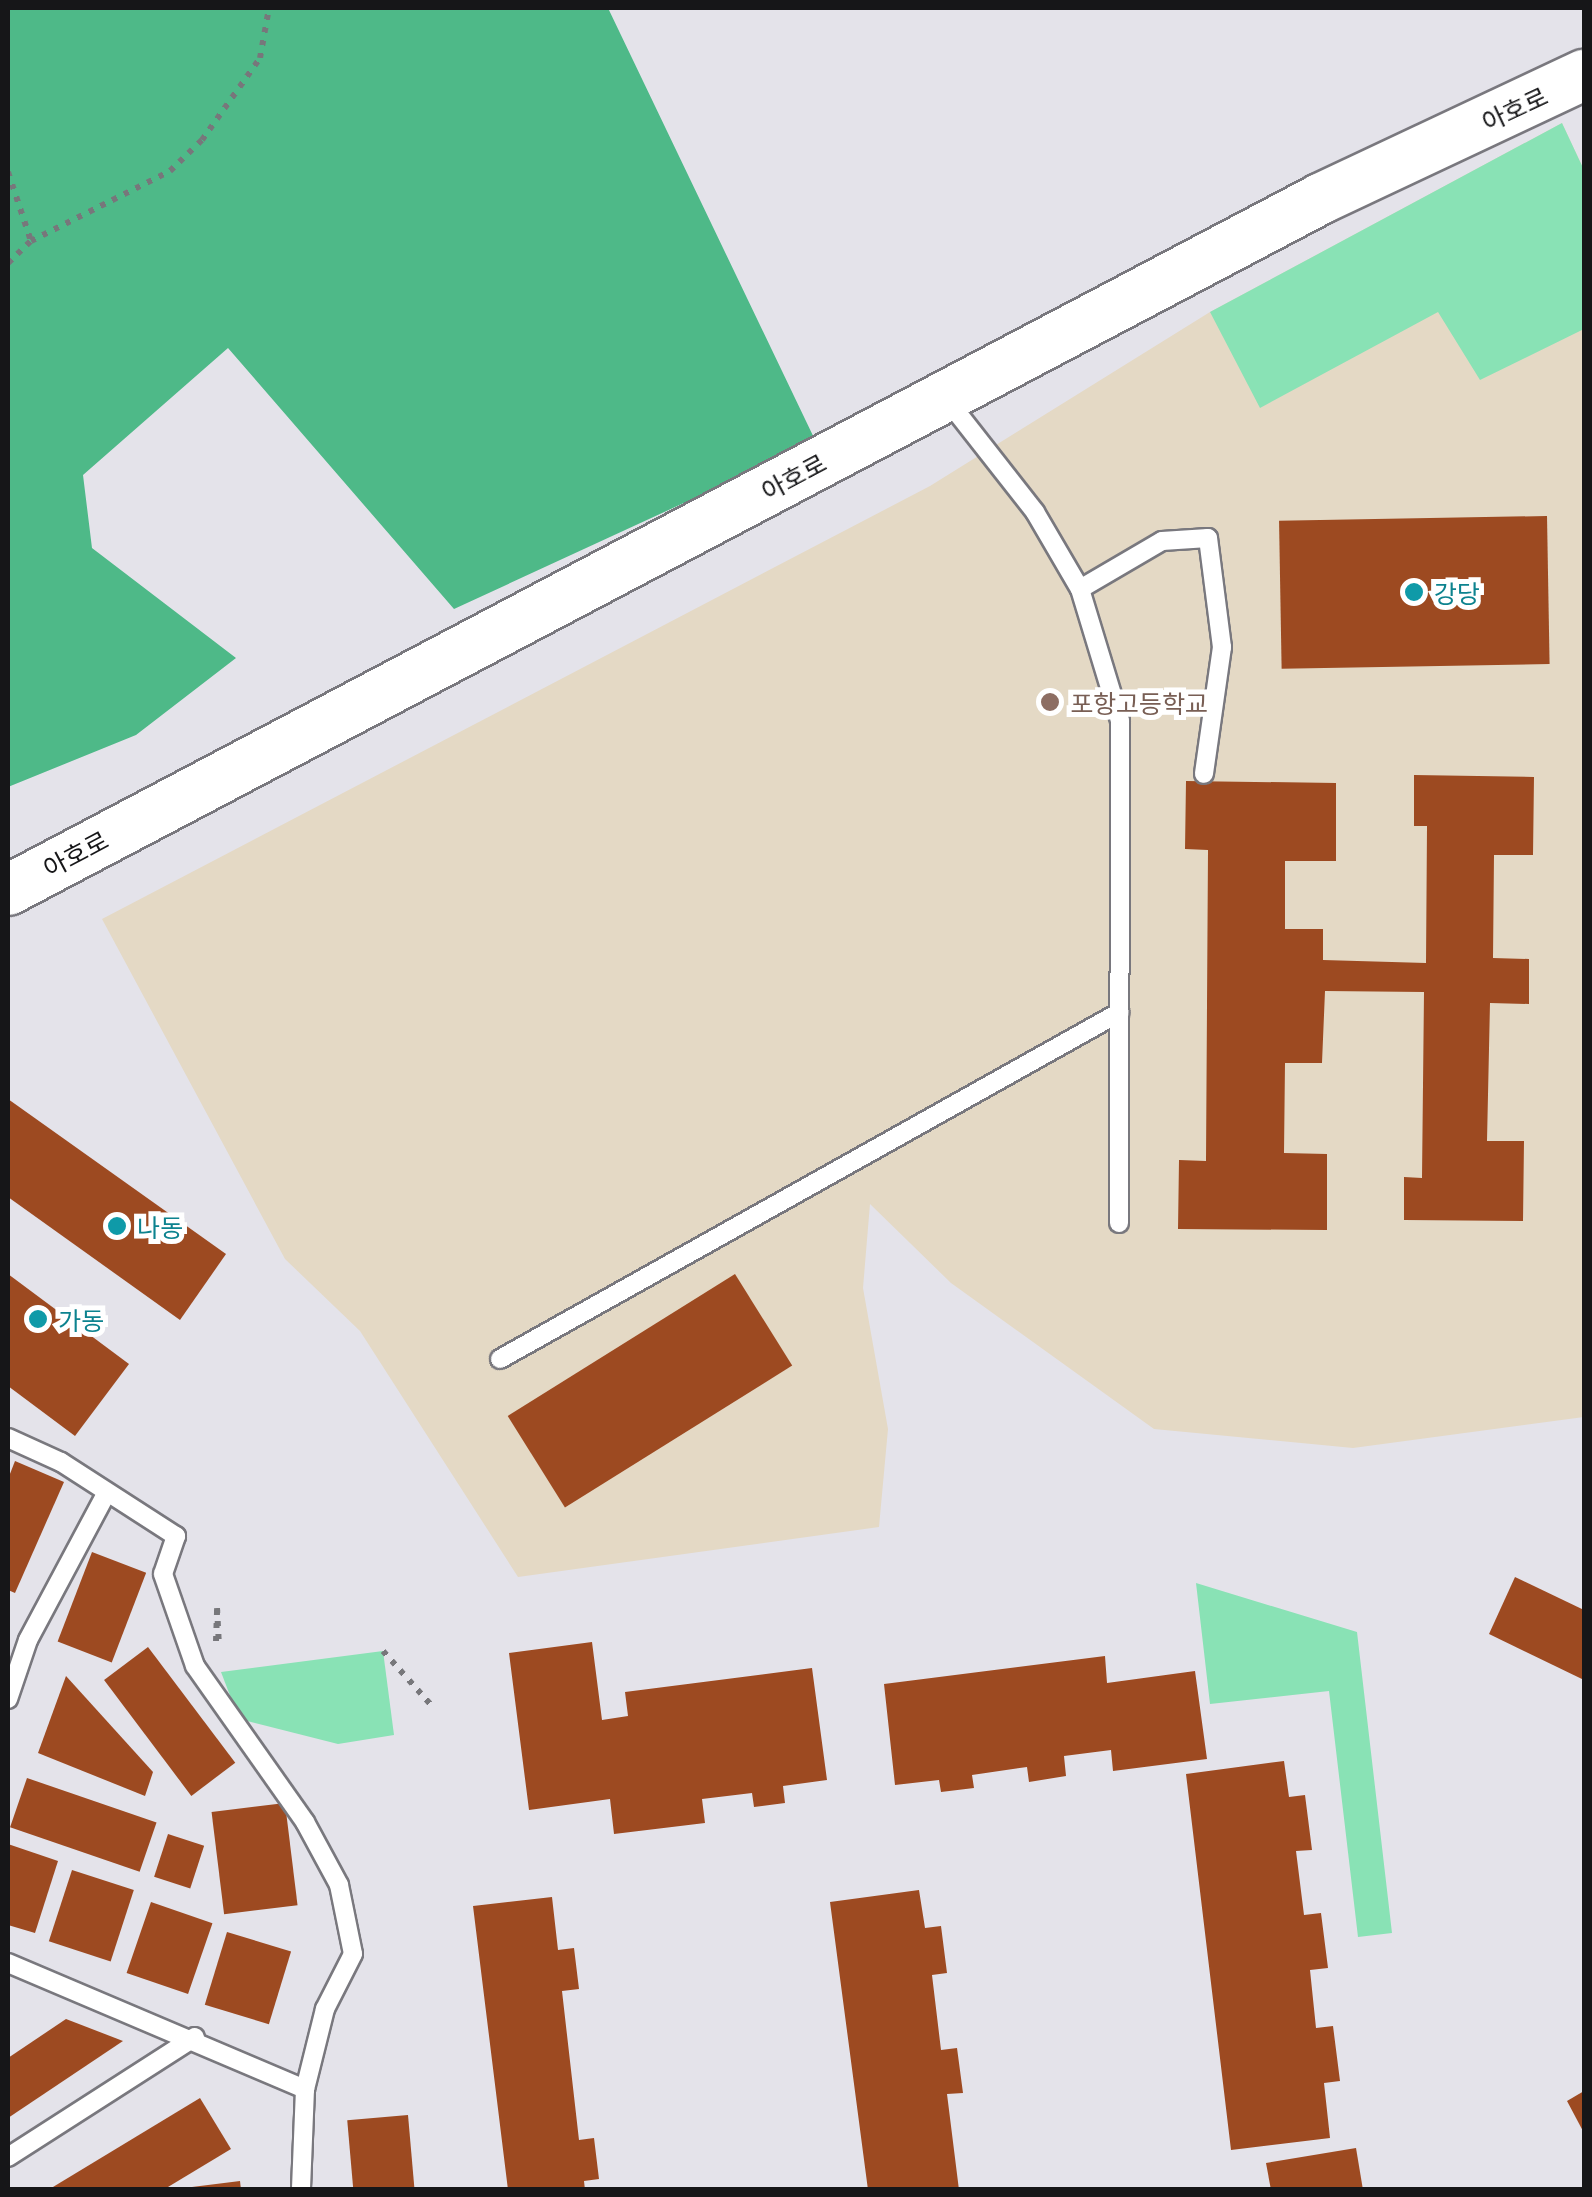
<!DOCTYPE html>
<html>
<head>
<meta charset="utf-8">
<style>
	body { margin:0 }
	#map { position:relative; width:1592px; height:2197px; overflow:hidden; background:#e4e3ea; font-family:Georgia,"Noto Sans KR",serif }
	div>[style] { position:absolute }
	.education>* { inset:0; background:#e4d9c5 }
	.green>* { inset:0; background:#89e2b5 }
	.forest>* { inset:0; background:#4eb988 }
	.building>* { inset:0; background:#9d4a21; transform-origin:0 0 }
	.path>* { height:6px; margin-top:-3px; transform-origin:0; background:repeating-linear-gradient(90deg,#77777b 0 5px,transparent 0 13px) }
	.roads { filter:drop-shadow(2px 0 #79787e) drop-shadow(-2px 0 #79787e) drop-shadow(0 2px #79787e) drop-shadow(0 -2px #79787e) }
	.service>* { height:18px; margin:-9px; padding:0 9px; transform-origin:9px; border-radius:9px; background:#fff }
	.secondary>* { height:50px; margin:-25px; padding:0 25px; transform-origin:25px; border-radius:25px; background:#fff }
	.dots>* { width:28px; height:28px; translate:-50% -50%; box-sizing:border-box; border:5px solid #fff; border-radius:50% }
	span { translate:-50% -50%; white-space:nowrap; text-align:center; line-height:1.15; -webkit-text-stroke:10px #fff; paint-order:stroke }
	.street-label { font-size:25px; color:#161618 }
	.culture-label { font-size:25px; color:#0d838f }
	.left { translate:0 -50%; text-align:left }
	.education-label { font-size:25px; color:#785e54 }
	.frame { position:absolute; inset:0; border:10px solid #161618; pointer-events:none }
</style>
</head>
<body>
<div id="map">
	<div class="education">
		<div style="clip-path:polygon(1562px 123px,1584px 170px,1584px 1417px,1353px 1448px,1154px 1429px,951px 1283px,870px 1204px,863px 1288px,888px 1429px,879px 1527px,518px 1577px,360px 1331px,285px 1259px,102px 919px,930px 486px,1210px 312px)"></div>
	</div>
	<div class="green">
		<div style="clip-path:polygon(1562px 123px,1584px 170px,1584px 329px,1480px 380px,1438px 312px,1260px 408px,1210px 312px)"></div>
		<div style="clip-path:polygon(1196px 1583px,1357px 1632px,1392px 1933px,1358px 1937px,1329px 1691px,1210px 1704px)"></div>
		<div style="clip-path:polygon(383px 1651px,394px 1735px,338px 1744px,239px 1719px,221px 1672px)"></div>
	</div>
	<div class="forest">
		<div style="clip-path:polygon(8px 8px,608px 8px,816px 442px,454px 609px,228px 348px,83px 475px,92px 548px,236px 658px,136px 735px,8px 787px)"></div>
	</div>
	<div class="building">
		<div style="left:1547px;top:516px;width:148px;height:268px;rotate:89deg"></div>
		<div style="clip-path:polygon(1414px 775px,1534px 777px,1533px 855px,1494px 855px,1493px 958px,1529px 959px,1529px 1004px,1490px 1003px,1487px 1141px,1524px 1141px,1523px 1221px,1404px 1220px,1404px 1177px,1422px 1178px,1424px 992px,1325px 991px,1322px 1063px,1285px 1063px,1284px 1153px,1327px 1154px,1327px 1230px,1178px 1229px,1179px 1160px,1206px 1161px,1208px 850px,1185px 849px,1186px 781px,1336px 783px,1336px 861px,1285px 861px,1285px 929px,1323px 929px,1323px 960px,1426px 963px,1427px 826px,1414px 826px)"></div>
		<div style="clip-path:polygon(8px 1099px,226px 1254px,180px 1320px,8px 1197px)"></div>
		<div style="clip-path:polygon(8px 1274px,129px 1364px,75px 1436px,8px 1386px)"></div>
		<div style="left:735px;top:1274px;width:108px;height:268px;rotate:58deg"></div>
		<div style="clip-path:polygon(15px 1461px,64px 1482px,15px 1593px,8px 1590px,8px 1479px)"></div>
		<div style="left:92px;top:1552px;width:58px;height:96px;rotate:21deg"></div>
		<div style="clip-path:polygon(1515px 1577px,1584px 1610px,1584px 1680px,1489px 1634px)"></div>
		<div style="clip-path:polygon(592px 1642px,602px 1720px,628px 1716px,625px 1692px,812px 1668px,827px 1780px,783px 1786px,785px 1803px,754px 1807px,752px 1793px,702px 1799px,705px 1823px,614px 1834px,610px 1799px,529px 1810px,509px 1653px)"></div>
		<div style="left:148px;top:1647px;width:145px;height:55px;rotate:53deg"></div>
		<div style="clip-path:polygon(1105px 1656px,1107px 1683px,1195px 1671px,1207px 1759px,1113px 1771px,1111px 1750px,1064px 1756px,1066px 1776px,1029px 1782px,1027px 1767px,972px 1775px,974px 1788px,941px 1792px,939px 1780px,895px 1785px,884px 1684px)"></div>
		<div style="clip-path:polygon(66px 1676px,153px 1772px,145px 1796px,38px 1753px)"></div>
		<div style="clip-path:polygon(1284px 1761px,1289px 1797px,1305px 1795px,1312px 1850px,1296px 1851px,1304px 1915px,1321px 1913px,1328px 1968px,1310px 1970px,1316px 2028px,1333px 2026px,1340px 2081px,1324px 2083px,1330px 2138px,1231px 2150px,1186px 1774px)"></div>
		<div style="left:27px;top:1778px;width:137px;height:52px;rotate:19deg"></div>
		<div style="left:285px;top:1803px;width:103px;height:74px;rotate:83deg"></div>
		<div style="left:168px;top:1834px;width:38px;height:45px;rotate:18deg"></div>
		<div style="clip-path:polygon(8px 1844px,58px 1861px,35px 1933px,8px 1925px)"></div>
		<div style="left:72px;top:1870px;width:65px;height:75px;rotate:18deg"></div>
		<div style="clip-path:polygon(919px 1890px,925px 1928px,941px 1926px,947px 1973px,932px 1975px,941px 2050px,957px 2048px,963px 2093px,947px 2094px,959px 2190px,868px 2190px,830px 1902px)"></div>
		<div style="clip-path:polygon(552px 1897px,558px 1950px,574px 1948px,579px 1989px,562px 1991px,579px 2140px,594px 2138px,599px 2179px,584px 2181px,585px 2190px,508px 2190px,473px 1906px)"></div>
		<div style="left:151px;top:1902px;width:65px;height:75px;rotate:19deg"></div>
		<div style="left:227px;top:1932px;width:67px;height:76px;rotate:17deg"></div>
		<div style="clip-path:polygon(66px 2019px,123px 2041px,8px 2118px,8px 2058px)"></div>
		<div style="clip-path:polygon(1584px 2091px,1584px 2133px,1567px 2101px)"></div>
		<div style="clip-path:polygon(200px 2098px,231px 2149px,163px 2190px,48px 2190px)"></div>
		<div style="left:408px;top:2115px;width:75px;height:61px;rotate:85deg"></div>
		<div style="clip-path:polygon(1356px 2148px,1363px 2190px,1271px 2190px,1266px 2163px)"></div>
		<div style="clip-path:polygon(240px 2181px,241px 2190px,192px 2190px,192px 2187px)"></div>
	</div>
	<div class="path">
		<div style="left:8px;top:172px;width:73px;rotate:71.6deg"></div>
		<div style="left:8px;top:263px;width:32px;rotate:-44deg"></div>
		<div style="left:31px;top:241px;width:156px;rotate:-26.7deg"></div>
		<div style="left:170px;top:171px;width:45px;rotate:-44.1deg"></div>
		<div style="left:202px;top:140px;width:100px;rotate:-54.7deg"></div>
		<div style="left:260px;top:58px;width:51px;rotate:-79.8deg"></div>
		<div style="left:216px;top:1641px;width:33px;rotate:-88deg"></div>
		<div style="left:217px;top:1608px;width:38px;rotate:87deg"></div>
		<div style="left:383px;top:1651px;width:74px;rotate:48.3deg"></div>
	</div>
	<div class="roads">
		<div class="service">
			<div style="left:948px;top:401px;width:141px;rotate:51.9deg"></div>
			<div style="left:1035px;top:512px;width:89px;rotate:59.7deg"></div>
			<div style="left:1080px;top:589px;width:138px;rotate:73.1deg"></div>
			<div style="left:1120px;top:721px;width:502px;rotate:90.11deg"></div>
			<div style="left:1080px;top:589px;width:95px;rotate:-30.3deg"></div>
			<div style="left:1162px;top:541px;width:46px;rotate:-3.7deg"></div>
			<div style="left:1208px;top:538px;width:110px;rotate:82.7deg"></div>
			<div style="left:1222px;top:647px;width:128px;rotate:98.1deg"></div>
			<div style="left:500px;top:1359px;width:710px;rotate:-29.23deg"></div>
			<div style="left:8px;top:1438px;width:58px;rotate:24.4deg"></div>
			<div style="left:61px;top:1462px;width:137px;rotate:32.8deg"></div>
			<div style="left:176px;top:1536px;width:40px;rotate:108.9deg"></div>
			<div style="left:163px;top:1574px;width:97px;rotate:70.8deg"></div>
			<div style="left:195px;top:1666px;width:191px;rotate:54.8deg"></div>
			<div style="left:305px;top:1822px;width:72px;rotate:61.6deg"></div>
			<div style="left:339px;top:1885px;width:70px;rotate:78.5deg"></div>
			<div style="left:353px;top:1954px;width:62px;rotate:117deg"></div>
			<div style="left:325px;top:2009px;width:82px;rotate:104deg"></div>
			<div style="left:305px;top:2089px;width:101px;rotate:92.3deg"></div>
			<div style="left:8px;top:1699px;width:62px;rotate:-71.3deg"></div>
			<div style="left:28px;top:1640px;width:163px;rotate:-61.9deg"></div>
			<div style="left:8px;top:1963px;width:323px;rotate:23deg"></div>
			<div style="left:8px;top:2157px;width:222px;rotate:-32.7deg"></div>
		</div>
		<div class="secondary">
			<div style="left:8px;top:890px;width:1483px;rotate:-27.77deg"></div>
			<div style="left:1320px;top:199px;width:292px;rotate:-25.2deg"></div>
		</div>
	</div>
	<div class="dots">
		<div style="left:1414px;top:592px;background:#0f9aa8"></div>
		<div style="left:1050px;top:702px;background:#8d6e63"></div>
		<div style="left:117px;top:1226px;background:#0f9aa8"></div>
		<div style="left:38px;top:1319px;background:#0f9aa8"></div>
	</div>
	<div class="street-label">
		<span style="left:1514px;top:108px;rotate:-25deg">아호로</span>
		<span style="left:793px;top:476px;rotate:-28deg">아호로</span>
		<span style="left:75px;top:853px;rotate:-28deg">아호로</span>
	</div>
	<div class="culture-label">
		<span class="left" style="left:1434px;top:592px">강당</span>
		<span class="left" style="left:137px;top:1226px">나동</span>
		<span class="left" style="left:58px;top:1319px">가동</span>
	</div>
	<div class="education-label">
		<span class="left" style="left:1070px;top:702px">포항고등학교</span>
	</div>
	<div class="frame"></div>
</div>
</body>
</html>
